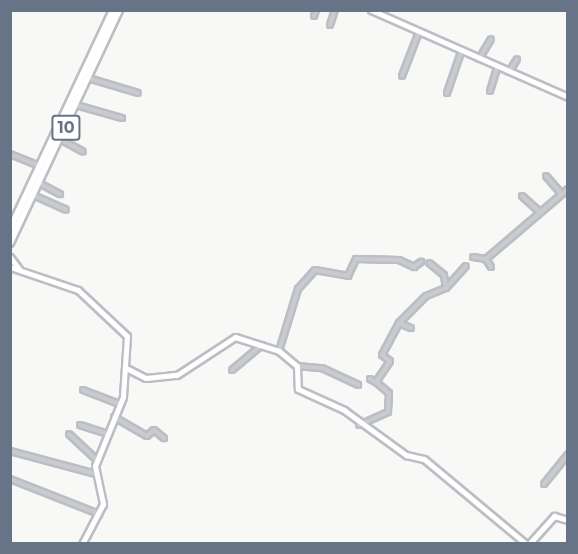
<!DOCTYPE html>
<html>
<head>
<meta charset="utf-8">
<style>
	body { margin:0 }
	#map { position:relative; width:578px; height:554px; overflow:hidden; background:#f8f9f6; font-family:Montserrat,sans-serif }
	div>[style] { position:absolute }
	.roads { filter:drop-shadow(2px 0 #bbbec4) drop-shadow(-2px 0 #bbbec4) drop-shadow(0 2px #bbbec4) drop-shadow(0 -2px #bbbec4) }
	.street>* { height:4px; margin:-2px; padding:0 2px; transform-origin:2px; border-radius:2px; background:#c9cbcf }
	.secondary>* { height:5px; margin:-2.5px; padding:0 2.5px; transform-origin:2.5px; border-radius:2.5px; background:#fff }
	.highway>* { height:6px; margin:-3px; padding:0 3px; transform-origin:3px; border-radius:3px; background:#fff }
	span { translate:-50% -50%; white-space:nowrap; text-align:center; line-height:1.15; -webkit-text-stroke:6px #fff; paint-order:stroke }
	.shield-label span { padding:2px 4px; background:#fff; border:2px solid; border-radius:4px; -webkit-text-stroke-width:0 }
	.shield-label { font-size:16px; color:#677488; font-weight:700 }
	.frame { position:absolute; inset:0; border:12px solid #677488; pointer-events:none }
</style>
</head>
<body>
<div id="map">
	<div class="roads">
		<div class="street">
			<div style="left:314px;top:16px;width:6px;rotate:-72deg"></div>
			<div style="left:330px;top:25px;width:16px;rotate:-72deg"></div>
			<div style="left:479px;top:59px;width:23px;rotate:-59deg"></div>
			<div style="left:509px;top:72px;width:15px;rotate:-58deg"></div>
			<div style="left:402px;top:76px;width:47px;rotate:-68.9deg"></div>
			<div style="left:88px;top:78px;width:52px;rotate:16.7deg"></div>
			<div style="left:490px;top:91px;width:24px;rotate:-73deg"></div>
			<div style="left:447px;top:93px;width:43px;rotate:-71.1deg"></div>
			<div style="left:76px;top:105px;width:48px;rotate:15.8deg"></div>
			<div style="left:60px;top:139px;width:26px;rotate:29deg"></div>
			<div style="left:10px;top:154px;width:31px;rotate:22deg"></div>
			<div style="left:546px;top:176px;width:23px;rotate:49deg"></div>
			<div style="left:39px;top:183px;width:24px;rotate:28deg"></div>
			<div style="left:33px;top:195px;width:36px;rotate:24deg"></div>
			<div style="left:522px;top:196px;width:24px;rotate:42deg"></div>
			<div style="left:473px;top:257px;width:13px;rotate:9deg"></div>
			<div style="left:491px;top:267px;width:9px;rotate:-122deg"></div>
			<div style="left:486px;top:259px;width:108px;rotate:-40.5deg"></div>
			<div style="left:447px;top:287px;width:28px;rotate:-48deg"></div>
			<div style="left:399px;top:323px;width:38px;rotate:-45deg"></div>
			<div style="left:426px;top:296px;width:22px;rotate:-22deg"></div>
			<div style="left:446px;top:288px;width:13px;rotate:-99deg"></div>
			<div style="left:444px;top:275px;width:19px;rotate:-141deg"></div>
			<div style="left:279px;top:351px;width:65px;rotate:-73deg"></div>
			<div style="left:298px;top:289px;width:25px;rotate:-48deg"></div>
			<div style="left:315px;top:270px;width:34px;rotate:10deg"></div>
			<div style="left:348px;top:276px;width:19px;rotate:-65deg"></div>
			<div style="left:356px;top:259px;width:43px;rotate:1.3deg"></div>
			<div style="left:399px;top:260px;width:17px;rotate:25deg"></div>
			<div style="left:414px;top:267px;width:9px;rotate:-36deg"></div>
			<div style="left:297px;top:366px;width:25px;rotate:5deg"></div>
			<div style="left:322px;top:368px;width:40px;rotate:25deg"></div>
			<div style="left:232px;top:370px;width:39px;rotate:-40deg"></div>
			<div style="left:370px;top:379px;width:7px;rotate:27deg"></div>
			<div style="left:83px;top:390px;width:40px;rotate:21deg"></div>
			<div style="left:114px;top:417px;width:38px;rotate:30deg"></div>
			<div style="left:147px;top:436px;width:9px;rotate:-41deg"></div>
			<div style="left:154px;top:430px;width:13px;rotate:39deg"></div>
			<div style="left:80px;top:425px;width:28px;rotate:18deg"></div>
			<div style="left:359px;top:425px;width:32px;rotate:-24deg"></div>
			<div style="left:388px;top:412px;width:19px;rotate:-87deg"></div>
			<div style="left:389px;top:393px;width:17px;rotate:-140deg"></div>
			<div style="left:376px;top:382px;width:25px;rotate:-56deg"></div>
			<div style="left:390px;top:361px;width:10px;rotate:-143deg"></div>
			<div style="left:382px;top:355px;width:36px;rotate:-62deg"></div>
			<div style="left:399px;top:323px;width:13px;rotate:23deg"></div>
			<div style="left:69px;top:434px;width:38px;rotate:43deg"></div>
			<div style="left:10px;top:451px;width:89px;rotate:15deg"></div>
			<div style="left:10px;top:479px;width:96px;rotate:21.5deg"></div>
			<div style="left:544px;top:484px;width:38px;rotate:-51deg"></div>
		</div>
		<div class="secondary">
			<div style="left:371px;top:10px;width:215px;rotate:23.8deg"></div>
			<div style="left:10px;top:257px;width:15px;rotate:53deg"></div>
			<div style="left:10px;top:267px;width:72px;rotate:18.7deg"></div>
			<div style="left:78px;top:290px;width:67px;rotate:43.2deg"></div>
			<div style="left:127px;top:336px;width:61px;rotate:93.8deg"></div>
			<div style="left:123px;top:397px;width:74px;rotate:112.1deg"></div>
			<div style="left:95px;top:466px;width:39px;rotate:78deg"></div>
			<div style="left:103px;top:504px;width:45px;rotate:117.7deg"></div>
			<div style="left:126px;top:368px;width:22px;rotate:27deg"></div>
			<div style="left:146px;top:378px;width:31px;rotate:-6deg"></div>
			<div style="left:177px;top:375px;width:69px;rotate:-33.2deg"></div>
			<div style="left:235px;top:337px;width:46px;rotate:17.7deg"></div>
			<div style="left:279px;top:351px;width:23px;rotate:40deg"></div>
			<div style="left:297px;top:366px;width:23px;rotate:88deg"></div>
			<div style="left:298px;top:389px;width:51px;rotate:24.5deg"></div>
			<div style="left:344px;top:410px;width:77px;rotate:36deg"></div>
			<div style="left:406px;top:455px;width:18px;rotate:13deg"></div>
			<div style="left:424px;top:459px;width:133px;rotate:39.8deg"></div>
			<div style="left:529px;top:544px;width:38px;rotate:-48deg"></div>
			<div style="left:554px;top:516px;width:15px;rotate:16deg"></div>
		</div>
		<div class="highway">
			<div style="left:10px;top:229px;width:242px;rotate:-64.8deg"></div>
			<div style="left:10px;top:243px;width:257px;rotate:-64.9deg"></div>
		</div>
	</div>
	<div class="shield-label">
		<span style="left:66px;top:128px">10</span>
	</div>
	<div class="frame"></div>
</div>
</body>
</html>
